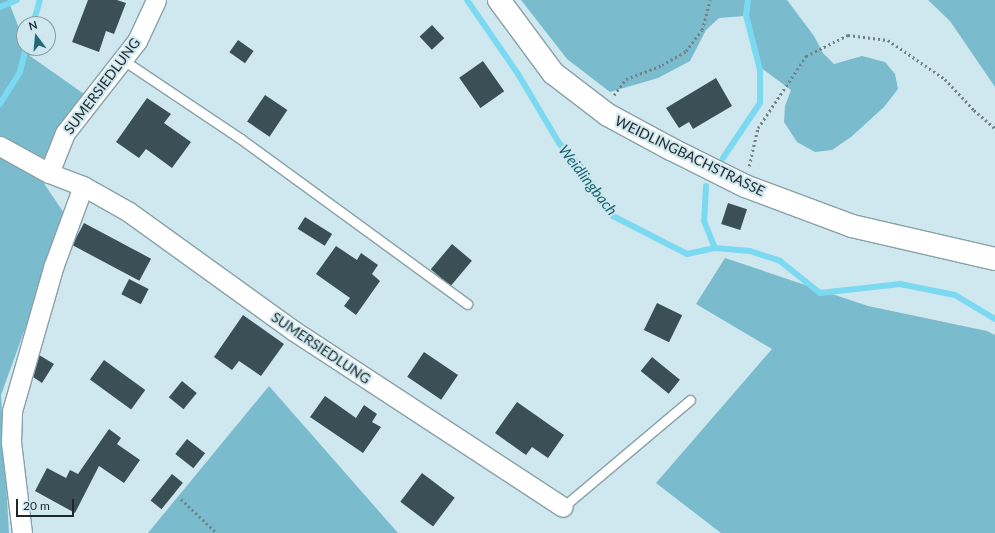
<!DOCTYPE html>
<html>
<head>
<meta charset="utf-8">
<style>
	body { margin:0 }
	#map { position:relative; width:995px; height:533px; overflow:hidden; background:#cfe8ef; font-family:Lato,sans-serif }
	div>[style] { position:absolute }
	.green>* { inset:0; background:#7abbcd }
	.stream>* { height:6px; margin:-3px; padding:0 3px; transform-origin:3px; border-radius:3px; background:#7cd9f2 }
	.building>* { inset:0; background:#3b5056; transform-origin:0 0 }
	.path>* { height:2.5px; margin-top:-1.25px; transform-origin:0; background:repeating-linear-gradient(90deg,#728388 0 2px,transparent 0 5px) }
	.roads { filter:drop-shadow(1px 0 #89a1a8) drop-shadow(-1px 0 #89a1a8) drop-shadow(0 1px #89a1a8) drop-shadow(0 -1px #89a1a8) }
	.lane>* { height:9px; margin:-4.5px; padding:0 4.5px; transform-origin:4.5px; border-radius:4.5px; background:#fff }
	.street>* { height:19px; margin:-9.5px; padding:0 9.5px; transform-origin:9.5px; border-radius:9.5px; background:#fff }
	.secondary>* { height:22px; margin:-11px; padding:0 11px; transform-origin:11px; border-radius:11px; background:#fff }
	span { translate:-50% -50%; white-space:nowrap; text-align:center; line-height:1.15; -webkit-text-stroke:4px #cfe8ef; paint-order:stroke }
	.street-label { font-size:14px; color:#1e282a }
	.water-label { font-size:15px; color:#166273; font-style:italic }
	.north { position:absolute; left:16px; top:16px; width:40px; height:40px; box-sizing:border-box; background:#cfe8ef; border:1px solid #889ba0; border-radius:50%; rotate:344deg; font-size:11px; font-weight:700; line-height:16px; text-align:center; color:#1e282a }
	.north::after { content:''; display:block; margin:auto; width:14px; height:18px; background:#246979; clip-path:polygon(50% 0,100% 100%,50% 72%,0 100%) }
	.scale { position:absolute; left:16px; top:499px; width:58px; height:18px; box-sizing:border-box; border:2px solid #1e282a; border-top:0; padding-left:5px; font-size:12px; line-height:14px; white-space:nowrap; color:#1e282a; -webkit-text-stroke:3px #cfe8ef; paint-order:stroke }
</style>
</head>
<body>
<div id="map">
	<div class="green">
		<div style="clip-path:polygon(0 0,8px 0,24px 41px,24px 48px,27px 48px,30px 56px,87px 96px,37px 173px,66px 216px,1px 395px,9px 533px,0 533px)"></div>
		<div style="clip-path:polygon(521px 0,787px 0,814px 36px,823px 53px,834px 64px,862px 56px,885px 62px,895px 74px,898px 89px,884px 107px,851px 137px,832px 150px,815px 152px,797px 142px,784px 122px,785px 106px,791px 90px,756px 64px,744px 16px,719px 18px,706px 30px,690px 61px,658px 78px,610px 92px,567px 59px)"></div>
		<div style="clip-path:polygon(928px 0,995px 0,995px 87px,950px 21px)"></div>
		<div style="clip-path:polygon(725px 258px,868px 306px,987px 331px,995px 335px,995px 533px,721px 533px,656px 483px,772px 349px,696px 304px)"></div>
		<div style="clip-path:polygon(269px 386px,398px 533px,148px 533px)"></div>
	</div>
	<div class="stream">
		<div style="left:467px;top:0;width:90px;rotate:55.4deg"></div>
		<div style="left:518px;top:74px;width:80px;rotate:59.3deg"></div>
		<div style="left:559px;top:143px;width:31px;rotate:48deg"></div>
		<div style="left:580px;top:166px;width:60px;rotate:56.6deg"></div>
		<div style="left:613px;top:216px;width:83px;rotate:27.2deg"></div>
		<div style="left:687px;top:254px;width:29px;rotate:-12deg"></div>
		<div style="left:715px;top:248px;width:35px;rotate:5deg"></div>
		<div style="left:750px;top:251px;width:32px;rotate:18deg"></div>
		<div style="left:780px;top:261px;width:51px;rotate:38.7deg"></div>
		<div style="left:820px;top:293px;width:81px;rotate:-6.4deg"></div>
		<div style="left:900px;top:284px;width:56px;rotate:11.3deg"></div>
		<div style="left:955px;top:295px;width:47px;rotate:31deg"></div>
		<div style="left:0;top:7px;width:18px;rotate:-22deg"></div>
		<div style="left:33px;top:24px;width:25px;rotate:-74deg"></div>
		<div style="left:0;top:104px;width:38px;rotate:-58deg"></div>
		<div style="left:20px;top:72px;width:25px;rotate:-76deg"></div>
		<div style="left:723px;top:158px;width:66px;rotate:-56.1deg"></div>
		<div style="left:760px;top:103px;width:33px;rotate:-90deg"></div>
		<div style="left:760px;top:70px;width:57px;rotate:-104.3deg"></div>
		<div style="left:746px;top:15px;width:15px;rotate:-82deg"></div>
		<div style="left:706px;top:186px;width:35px;rotate:93deg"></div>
		<div style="left:704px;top:221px;width:29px;rotate:68deg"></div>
	</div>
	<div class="building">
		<div style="clip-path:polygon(88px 0,117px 0,126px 3px,114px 34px,106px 31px,99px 52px,72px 42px)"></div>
		<div style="left:432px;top:25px;width:18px;height:17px;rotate:47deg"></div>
		<div style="left:238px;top:40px;width:19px;height:15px;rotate:35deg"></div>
		<div style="left:483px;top:61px;width:37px;height:29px;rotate:55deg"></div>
		<div style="clip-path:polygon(716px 78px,732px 106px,693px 129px,689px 122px,679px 128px,666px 108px)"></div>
		<div style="left:265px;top:95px;width:27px;height:32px;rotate:34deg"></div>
		<div style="clip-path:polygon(147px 98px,171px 114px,164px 123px,191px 142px,172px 168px,146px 149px,139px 158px,116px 142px)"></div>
		<div style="left:728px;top:203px;width:20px;height:22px;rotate:18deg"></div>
		<div style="left:305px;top:217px;width:32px;height:14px;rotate:32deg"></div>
		<div style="left:84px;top:223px;width:76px;height:25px;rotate:28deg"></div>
		<div style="left:452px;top:244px;width:26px;height:33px;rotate:40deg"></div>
		<div style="clip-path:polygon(336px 246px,357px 260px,361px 253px,378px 265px,372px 274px,380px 281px,356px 315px,344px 306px,350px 298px,316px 274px)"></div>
		<div style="left:129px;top:279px;width:22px;height:17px;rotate:27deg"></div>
		<div style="left:657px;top:303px;width:28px;height:30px;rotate:26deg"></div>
		<div style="clip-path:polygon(243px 315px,284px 344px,261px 376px,239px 361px,232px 370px,214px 357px)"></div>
		<div style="left:424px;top:352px;width:41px;height:30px;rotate:34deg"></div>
		<div style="clip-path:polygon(39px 355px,54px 364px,42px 383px,33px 377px)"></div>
		<div style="left:652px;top:357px;width:36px;height:18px;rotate:39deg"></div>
		<div style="left:104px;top:360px;width:51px;height:24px;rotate:36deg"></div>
		<div style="left:182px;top:381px;width:19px;height:21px;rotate:39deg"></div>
		<div style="clip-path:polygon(325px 396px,356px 418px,364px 405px,377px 414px,372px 422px,381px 427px,363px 453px,310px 417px)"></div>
		<div style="clip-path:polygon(517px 402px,564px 435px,548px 458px,532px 447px,526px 455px,495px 433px)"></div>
		<div style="clip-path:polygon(109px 429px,121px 438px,117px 444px,140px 460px,124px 483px,99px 466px,75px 513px,35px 491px,47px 468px,66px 478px,70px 470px,78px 474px)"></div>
		<div style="left:187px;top:439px;width:23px;height:19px;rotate:38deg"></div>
		<div style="left:422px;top:473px;width:41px;height:36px;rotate:37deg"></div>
		<div style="left:172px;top:474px;width:14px;height:34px;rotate:39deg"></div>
	</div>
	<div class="path">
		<div style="left:614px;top:95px;width:20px;rotate:-53deg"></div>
		<div style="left:626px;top:79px;width:39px;rotate:-21deg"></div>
		<div style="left:662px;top:65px;width:28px;rotate:-30deg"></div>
		<div style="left:686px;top:51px;width:26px;rotate:-53deg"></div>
		<div style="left:702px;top:30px;width:31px;rotate:-75deg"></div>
		<div style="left:749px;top:166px;width:39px;rotate:-77deg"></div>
		<div style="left:758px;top:128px;width:87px;rotate:-56.3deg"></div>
		<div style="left:806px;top:56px;width:47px;rotate:-26.6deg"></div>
		<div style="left:848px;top:35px;width:40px;rotate:7.1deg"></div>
		<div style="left:888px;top:40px;width:69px;rotate:34.4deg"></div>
		<div style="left:945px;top:79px;width:42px;rotate:46.9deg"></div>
		<div style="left:974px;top:110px;width:28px;rotate:41deg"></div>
		<div style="left:181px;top:499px;width:50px;rotate:43.4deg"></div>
	</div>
	<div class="roads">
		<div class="lane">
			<div style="left:123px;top:60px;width:142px;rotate:33.8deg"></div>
			<div style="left:241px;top:139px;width:280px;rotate:36.1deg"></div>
			<div style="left:563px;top:507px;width:166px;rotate:-40.1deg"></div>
		</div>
		<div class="street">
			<div style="left:0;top:146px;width:56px;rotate:28.9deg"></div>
			<div style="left:49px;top:173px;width:36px;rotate:21deg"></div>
			<div style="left:83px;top:186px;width:53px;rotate:29.5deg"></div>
			<div style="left:129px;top:212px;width:203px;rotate:35.8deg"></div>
			<div style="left:294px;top:331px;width:321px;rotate:33.2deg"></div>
			<div style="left:49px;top:173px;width:43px;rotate:-68.2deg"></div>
			<div style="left:65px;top:133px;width:117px;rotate:-52deg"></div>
			<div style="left:137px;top:41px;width:45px;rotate:-65.1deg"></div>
			<div style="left:22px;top:533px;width:92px;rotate:-96.9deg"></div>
			<div style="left:11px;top:442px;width:31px;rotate:-88deg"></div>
			<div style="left:12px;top:411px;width:152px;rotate:-74deg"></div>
			<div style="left:54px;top:265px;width:84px;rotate:-69.8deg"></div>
		</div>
		<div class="secondary">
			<div style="left:499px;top:0;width:91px;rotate:53.5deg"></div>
			<div style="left:553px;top:73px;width:69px;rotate:37.4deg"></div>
			<div style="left:608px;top:115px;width:72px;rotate:28.4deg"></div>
			<div style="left:671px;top:149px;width:83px;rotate:26.6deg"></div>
			<div style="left:745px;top:186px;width:114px;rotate:20.5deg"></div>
			<div style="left:852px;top:226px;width:147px;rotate:13deg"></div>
		</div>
	</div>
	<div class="street-label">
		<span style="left:102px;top:86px;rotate:-53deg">SUMERSIEDLUNG</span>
		<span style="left:690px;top:156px;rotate:26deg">WEIDLINGBACHSTRASSE</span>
		<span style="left:321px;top:348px;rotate:34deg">SUMERSIEDLUNG</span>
	</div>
	<div class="water-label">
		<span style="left:588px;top:180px;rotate:52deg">Weidlingbach</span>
	</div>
	<div class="north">N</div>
	<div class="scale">20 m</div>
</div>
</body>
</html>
